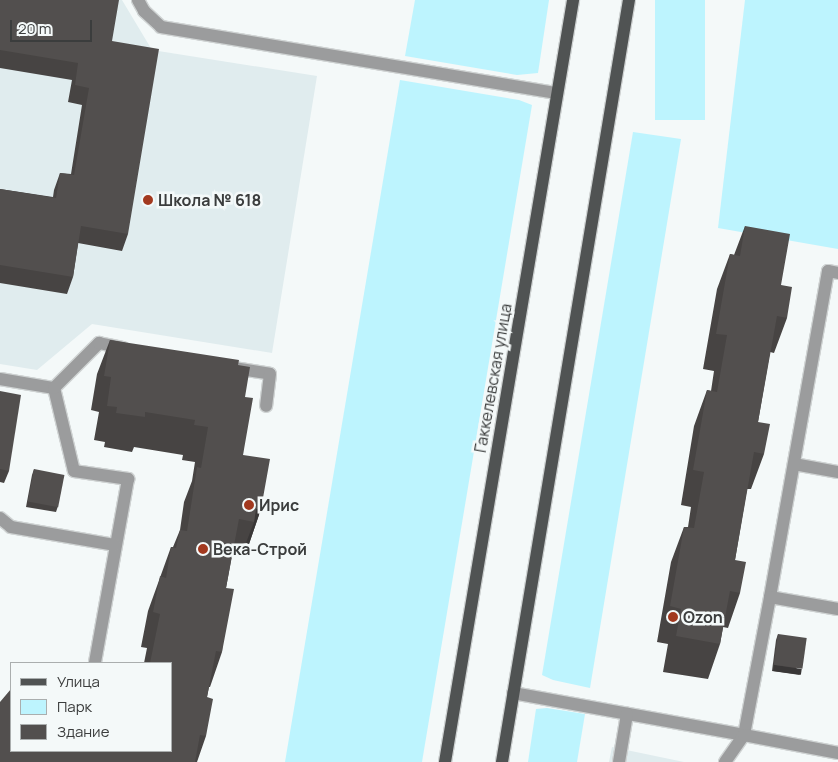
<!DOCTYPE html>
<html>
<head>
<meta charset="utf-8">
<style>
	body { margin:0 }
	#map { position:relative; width:838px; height:762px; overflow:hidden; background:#f4f9f9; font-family:Manrope,sans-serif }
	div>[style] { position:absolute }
	.built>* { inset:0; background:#e0ecee }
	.green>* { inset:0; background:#bdf4fe; transform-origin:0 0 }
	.roads { filter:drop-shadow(1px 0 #cfd3d3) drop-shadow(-1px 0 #cfd3d3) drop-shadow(0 1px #cfd3d3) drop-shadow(0 -1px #cfd3d3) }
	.minor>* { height:12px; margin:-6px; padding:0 6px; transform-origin:6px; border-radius:6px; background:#9b9c9d }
	.major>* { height:12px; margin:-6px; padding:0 6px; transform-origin:6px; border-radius:6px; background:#505353 }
	.wall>* { inset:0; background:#474443 }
	.shaded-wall>* { inset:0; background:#393737; transform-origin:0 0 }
	.building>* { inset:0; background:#524f4e; transform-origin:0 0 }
	.dots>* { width:14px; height:14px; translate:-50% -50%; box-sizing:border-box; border:2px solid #f4f9f9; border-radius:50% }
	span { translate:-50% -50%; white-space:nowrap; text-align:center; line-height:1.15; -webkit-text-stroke:5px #f4f9f9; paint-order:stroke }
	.poi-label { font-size:16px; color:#3b3d3d; font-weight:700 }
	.left { translate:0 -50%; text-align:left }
	.street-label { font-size:16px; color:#3b3d3d }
	.legend { position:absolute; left:10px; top:662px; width:162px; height:90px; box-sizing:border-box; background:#f4f9f9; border:1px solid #aaaeae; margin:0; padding:6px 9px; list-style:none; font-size:15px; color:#3b3d3d }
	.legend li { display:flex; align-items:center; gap:10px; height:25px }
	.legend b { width:25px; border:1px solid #aaaeae }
	.scale { position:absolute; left:10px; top:20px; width:82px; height:22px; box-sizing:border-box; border:2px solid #3b3d3d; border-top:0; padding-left:6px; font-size:15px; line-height:18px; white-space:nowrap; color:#3b3d3d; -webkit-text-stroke:4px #f4f9f9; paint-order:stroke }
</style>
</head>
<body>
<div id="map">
	<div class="built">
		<div style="clip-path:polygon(0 0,122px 0,152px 50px,317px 76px,272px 353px,92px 324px,37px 370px,0 364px)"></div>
		<div style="clip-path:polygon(612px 747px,684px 762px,609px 762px)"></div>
	</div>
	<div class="green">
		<div style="clip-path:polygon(415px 0,549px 0,538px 73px,517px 75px,405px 56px)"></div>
		<div style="left:655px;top:0;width:50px;height:120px"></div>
		<div style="clip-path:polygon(745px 0,838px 0,838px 249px,718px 228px)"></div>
		<div style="clip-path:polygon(400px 80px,519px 100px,532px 105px,422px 762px,285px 762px)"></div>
		<div style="clip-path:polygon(633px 132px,681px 139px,590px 688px,553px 680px,542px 675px)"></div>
		<div style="clip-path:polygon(547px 708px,585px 714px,577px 762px,528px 762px,536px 709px)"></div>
	</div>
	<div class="roads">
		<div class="minor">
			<div style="left:138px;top:0;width:13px;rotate:61deg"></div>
			<div style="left:144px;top:11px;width:23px;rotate:43deg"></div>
			<div style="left:161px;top:27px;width:401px;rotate:9.5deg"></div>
			<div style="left:234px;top:368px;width:36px;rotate:9deg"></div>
			<div style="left:270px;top:374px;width:32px;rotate:97deg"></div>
			<div style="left:0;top:379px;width:55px;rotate:9.5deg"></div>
			<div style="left:54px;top:388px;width:85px;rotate:76.5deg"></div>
			<div style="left:74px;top:471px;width:55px;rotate:8.4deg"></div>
			<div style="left:128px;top:479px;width:187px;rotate:100.2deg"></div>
			<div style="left:54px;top:388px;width:64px;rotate:-45deg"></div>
			<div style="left:99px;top:343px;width:25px;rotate:12deg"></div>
			<div style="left:794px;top:464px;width:45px;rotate:10.3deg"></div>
			<div style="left:0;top:518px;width:14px;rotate:39deg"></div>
			<div style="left:11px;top:527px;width:106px;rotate:9.8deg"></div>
			<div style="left:770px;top:597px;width:331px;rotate:-79.9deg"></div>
			<div style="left:828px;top:271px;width:10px;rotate:11deg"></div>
			<div style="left:513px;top:693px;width:235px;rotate:10.3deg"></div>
			<div style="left:744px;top:735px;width:140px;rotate:-79.3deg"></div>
			<div style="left:770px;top:597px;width:69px;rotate:10deg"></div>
			<div style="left:619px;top:762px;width:49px;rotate:-80.5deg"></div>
			<div style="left:725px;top:762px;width:33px;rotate:-55deg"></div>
			<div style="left:744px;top:735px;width:96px;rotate:10.8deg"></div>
		</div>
		<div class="major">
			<div style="left:445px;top:762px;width:773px;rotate:-80.46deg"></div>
			<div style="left:502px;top:762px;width:773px;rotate:-80.54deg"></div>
		</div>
	</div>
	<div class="wall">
		<div style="clip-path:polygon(0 0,112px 41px,128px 234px,122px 251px,78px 243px,73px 277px,67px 294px,0 283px,0 189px,53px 197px,54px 190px,60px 173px,71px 174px,82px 105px,68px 102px,72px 80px,0 68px)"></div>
		<div style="clip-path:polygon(745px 226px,781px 285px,787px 318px,774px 353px,770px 352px,758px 422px,764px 454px,751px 489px,747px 489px,735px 560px,740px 593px,728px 628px,723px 627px,720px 644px,708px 679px,663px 672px,668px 644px,657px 642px,671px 562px,684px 527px,688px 527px,691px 507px,681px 505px,694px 426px,707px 390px,711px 391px,714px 371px,703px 369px,717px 289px,730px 254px,734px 255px)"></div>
		<div style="clip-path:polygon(110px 340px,238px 365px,245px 397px,243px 455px,261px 509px,249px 544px,246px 543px,242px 556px,232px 555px,226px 588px,222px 652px,210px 687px,209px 687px,207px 697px,206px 736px,197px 762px,0 762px,11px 751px,171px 751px,171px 663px,144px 663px,147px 648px,141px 647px,148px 611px,171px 547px,173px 547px,180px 530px,184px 502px,192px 481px,195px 462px,182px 460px,183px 455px,134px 447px,132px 452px,104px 447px,105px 442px,94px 440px,99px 412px,91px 410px,97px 374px)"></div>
		<div style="clip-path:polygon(0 391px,9px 471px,4px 483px,0 482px)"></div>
		<div style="clip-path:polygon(34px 469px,58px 506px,56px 512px,26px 507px,32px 475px)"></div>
		<div style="clip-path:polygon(778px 634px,800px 675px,772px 671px,776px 640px)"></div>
	</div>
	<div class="shaded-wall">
		<div style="clip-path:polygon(256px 509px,261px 509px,249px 544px,246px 543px,254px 522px)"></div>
		<div style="left:774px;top:665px;width:28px;height:6px;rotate:8deg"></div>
	</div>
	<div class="building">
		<div style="clip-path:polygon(0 0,119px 0,112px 41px,159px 49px,128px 234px,81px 226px,73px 277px,0 265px,0 189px,56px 198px,60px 173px,74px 175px,89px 88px,75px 85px,78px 63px,0 50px)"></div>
		<div style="clip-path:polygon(745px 226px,790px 234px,781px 285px,792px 287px,787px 318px,777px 316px,758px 422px,770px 424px,764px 454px,754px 452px,735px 560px,746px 562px,740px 593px,730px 591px,720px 644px,676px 636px,681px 609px,670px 606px,684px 527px,694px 528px,704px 472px,693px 470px,707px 390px,717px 392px,727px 335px,716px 334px,730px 254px,740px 256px)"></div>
		<div style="clip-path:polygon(110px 340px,239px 360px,238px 365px,250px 367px,245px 397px,253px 398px,243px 455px,270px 459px,261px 509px,256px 509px,254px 522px,239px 519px,226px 588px,234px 589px,222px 652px,216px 651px,207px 697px,213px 699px,206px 736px,200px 735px,195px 762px,0 762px,0 702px,11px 689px,11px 751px,171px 751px,171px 663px,150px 663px,160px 614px,153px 612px,160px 576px,166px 578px,171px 547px,176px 548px,180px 530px,187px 531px,197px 467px,201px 468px,208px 427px,194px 425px,195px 420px,145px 412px,145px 417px,116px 413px,117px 407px,107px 406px,111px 377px,104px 376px)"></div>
		<div style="clip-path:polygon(0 391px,21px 395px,9px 471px,0 469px)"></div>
		<div style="left:34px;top:469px;width:31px;height:33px;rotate:11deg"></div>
		<div style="left:778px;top:634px;width:29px;height:31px;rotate:8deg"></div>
	</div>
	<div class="dots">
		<div style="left:148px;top:200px;background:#a2391f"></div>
		<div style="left:249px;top:505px;background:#a2391f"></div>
		<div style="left:203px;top:549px;background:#a2391f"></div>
		<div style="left:673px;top:617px;background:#a2391f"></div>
	</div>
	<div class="poi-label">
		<span class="left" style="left:158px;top:200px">Школа № 618</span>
		<span class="left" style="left:259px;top:505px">Ирис</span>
		<span class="left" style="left:213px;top:549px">Века-Строй</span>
		<span class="left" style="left:683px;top:617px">Ozon</span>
	</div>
	<div class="street-label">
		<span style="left:493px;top:378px;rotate:-80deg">Гаккелевская улица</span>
	</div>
	<ul class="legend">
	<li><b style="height:6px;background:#505353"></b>Улица</li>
	<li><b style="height:14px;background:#bdf4fe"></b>Парк</li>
	<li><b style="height:14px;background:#524f4e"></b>Здание</li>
	</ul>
	<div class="scale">20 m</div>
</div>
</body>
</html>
